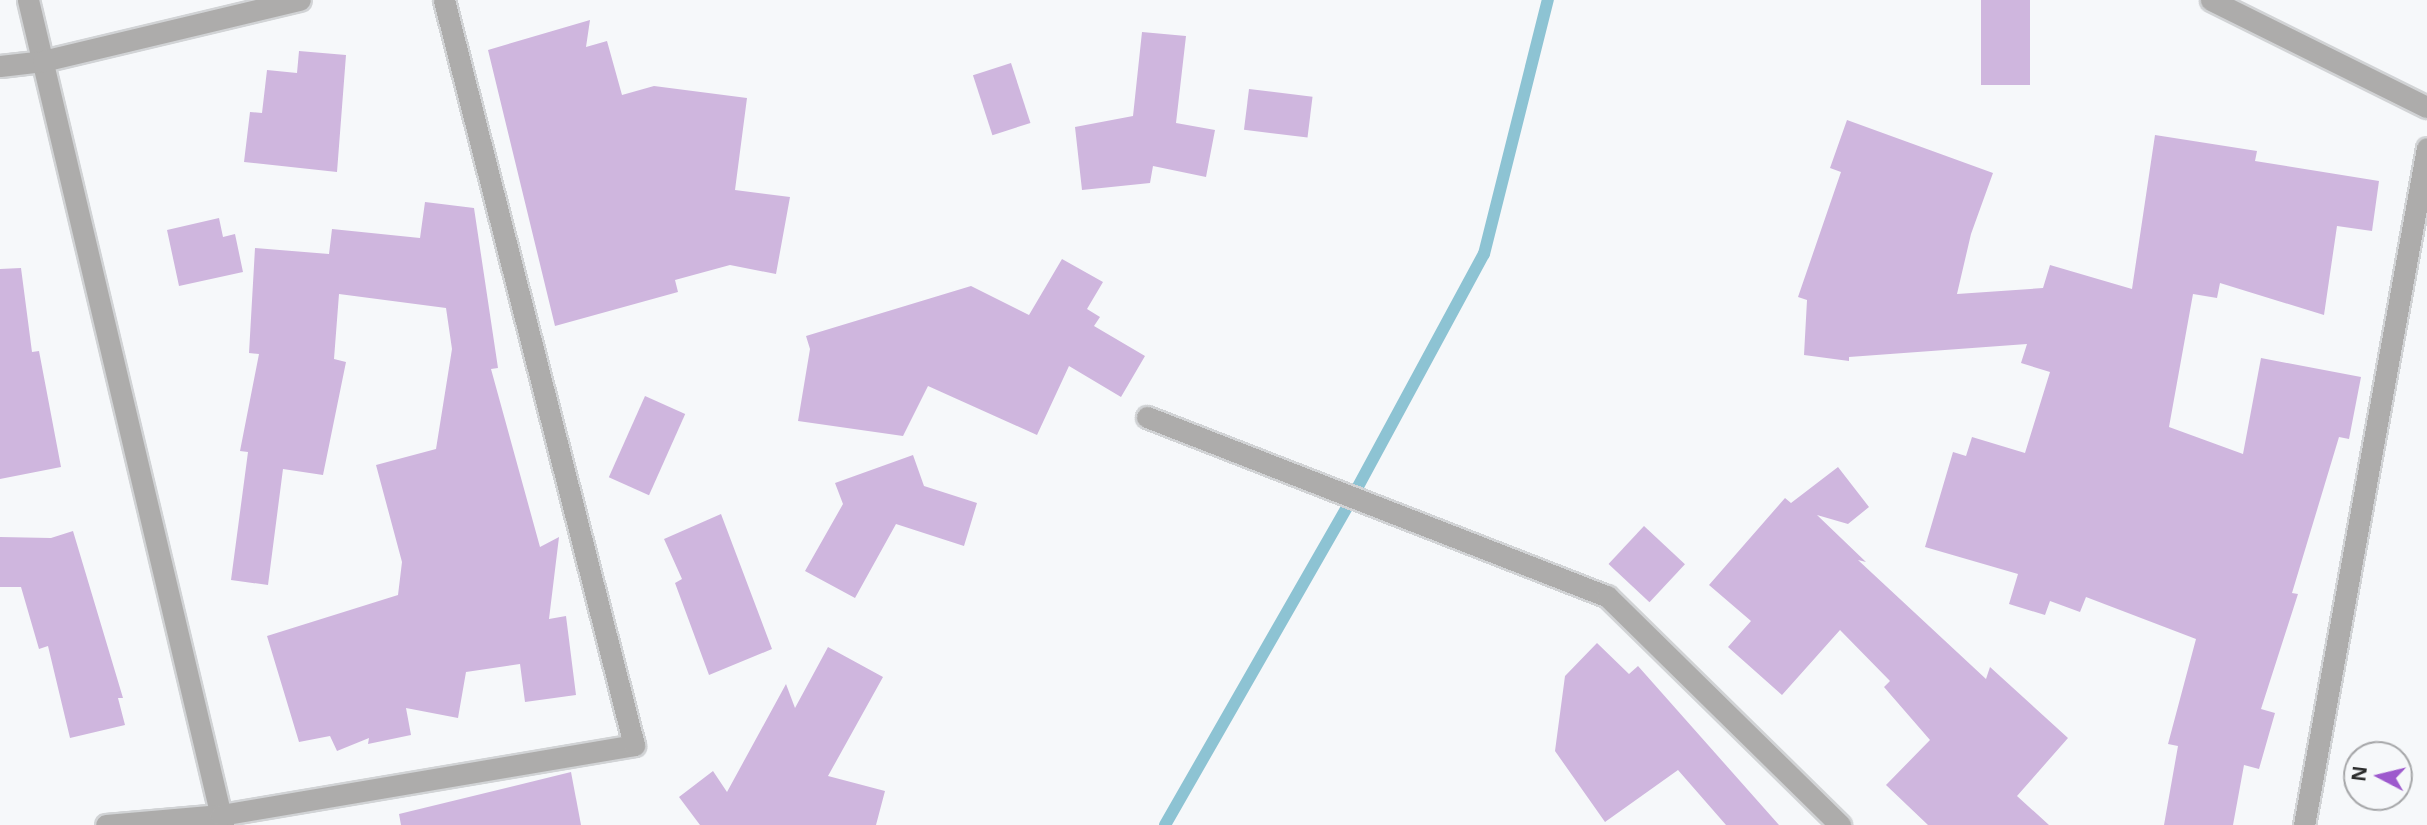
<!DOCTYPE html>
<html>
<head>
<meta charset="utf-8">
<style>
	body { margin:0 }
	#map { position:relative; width:2427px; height:825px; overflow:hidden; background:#f6f8fa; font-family:"Open Sans",sans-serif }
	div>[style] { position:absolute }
	.stream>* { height:12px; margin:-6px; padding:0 6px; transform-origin:6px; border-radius:6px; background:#8dc3d3 }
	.building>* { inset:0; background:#cfb6de; transform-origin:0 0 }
	.roads { filter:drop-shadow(2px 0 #d1d3d5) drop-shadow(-2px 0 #d1d3d5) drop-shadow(0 2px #d1d3d5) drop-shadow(0 -2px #d1d3d5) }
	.street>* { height:21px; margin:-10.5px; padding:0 10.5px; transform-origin:10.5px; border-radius:10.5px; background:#adacab }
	span { translate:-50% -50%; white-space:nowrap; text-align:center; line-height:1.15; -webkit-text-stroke:6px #f6f8fa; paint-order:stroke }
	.north { position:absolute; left:2343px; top:741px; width:70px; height:70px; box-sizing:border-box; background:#f6f8fa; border:2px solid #a5a6a8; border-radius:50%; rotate:277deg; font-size:19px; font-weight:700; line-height:28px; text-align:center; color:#2b2c2c }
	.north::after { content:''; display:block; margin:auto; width:24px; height:32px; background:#9d59cd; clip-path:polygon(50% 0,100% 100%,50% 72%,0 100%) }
</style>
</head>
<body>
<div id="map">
	<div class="stream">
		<div style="left:1354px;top:494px;width:273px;rotate:-61.6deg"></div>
		<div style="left:1484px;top:254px;width:262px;rotate:-75.9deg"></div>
		<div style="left:1165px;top:825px;width:377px;rotate:-60.2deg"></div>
	</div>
	<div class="building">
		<div style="left:1981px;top:0;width:49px;height:85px"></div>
		<div style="clip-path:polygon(590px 20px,586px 47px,607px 41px,622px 95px,654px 86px,747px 98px,735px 190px,790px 197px,776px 274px,730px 265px,675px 280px,678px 292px,555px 326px,488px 50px)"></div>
		<div style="clip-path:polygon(1142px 32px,1186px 36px,1176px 123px,1215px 130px,1206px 177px,1153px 166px,1150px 183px,1082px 190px,1075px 127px,1133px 116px)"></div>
		<div style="clip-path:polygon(299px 51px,346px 55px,337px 172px,244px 162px,250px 112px,262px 113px,267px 70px,297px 73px)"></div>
		<div style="left:1011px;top:63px;width:63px;height:40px;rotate:72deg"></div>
		<div style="left:1249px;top:89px;width:64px;height:41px;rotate:7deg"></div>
		<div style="clip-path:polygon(1847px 120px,1993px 173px,1971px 234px,1957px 294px,2043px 288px,2050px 265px,2132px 289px,2155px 135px,2257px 151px,2255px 161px,2379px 181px,2372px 231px,2337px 226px,2324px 315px,2220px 283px,2217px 298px,2193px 294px,2169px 427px,2243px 454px,2261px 358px,2361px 377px,2349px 439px,2339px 437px,2292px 593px,2298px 594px,2261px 709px,2275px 713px,2259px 769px,2244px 765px,2233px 825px,2164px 825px,2178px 746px,2168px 744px,2196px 639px,2086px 597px,2080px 612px,2050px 601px,2045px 615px,2009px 604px,2018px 574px,1925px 547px,1953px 452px,1966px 456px,1972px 437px,2025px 453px,2050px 372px,2021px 363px,2027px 344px,1849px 357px,1849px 361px,1804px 355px,1807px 300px,1798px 297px,1841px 172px,1830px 168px)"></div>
		<div style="clip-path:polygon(425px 202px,474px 208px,498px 368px,491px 369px,540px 547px,559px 537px,549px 619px,566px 616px,576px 695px,525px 702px,520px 664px,466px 672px,458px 718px,406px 708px,411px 735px,368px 744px,369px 738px,337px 751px,330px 736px,299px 742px,267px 636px,398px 595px,402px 562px,376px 465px,436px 449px,452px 349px,446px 308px,339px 294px,334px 359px,346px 362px,323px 475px,283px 469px,268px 585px,231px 580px,248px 452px,240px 451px,259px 354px,249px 353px,255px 248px,329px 254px,332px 229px,420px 238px)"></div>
		<div style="clip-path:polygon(219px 218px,223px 237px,235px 234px,243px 272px,179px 286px,167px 230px)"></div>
		<div style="clip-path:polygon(1062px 259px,1103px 282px,1087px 309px,1100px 317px,1094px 326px,1145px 356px,1121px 397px,1069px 366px,1037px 435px,928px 386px,903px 436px,798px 421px,810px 349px,806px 336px,971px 286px,1029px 315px)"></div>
		<div style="clip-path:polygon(21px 268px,32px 352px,39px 351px,61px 467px,0 479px,0 269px)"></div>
		<div style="left:645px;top:396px;width:44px;height:89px;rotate:24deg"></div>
		<div style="clip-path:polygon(913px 455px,924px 486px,977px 503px,964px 546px,896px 524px,855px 598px,805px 571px,843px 504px,835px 483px)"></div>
		<div style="clip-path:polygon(1838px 467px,1869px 507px,1848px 524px,1817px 515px,1866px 562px,1858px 560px,1986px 679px,1990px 667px,2068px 738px,2017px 796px,2049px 825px,1928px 825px,1886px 785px,1930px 740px,1884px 687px,1890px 681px,1840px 630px,1782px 695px,1728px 647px,1751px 621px,1709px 585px,1785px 498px,1791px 503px)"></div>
		<div style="clip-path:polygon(721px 514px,772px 649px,709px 675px,675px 583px,682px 579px,664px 539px)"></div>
		<div style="left:1644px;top:526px;width:56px;height:52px;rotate:43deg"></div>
		<div style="clip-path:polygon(73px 531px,123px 698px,118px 698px,125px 725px,70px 738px,48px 646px,39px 649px,21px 587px,0 587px,0 537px,51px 538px)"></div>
		<div style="clip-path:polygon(1597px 643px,1629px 674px,1638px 666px,1779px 825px,1726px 825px,1678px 770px,1605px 822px,1555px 751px,1565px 676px)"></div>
		<div style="clip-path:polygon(828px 647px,883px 677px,828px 776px,885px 791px,876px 825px,700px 825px,679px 797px,713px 771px,727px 792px,786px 684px,795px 708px)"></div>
		<div style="clip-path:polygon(571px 772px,581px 825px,401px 825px,399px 814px)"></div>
	</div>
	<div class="roads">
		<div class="street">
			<div style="left:28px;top:0;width:848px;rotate:76.7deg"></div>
			<div style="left:2211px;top:0;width:241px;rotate:26.4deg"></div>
			<div style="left:0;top:66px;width:43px;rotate:-6.6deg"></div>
			<div style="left:43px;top:61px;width:264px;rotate:-13.4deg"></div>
			<div style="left:1147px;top:417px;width:494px;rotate:21.3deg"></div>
			<div style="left:1607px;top:596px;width:327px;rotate:44.5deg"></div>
			<div style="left:106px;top:825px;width:115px;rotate:-5deg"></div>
			<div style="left:221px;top:815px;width:419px;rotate:-9.6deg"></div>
			<div style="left:634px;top:745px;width:769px;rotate:-104.31deg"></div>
			<div style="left:2304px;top:825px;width:688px;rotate:-79.7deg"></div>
		</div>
	</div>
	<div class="north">N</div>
</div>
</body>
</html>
